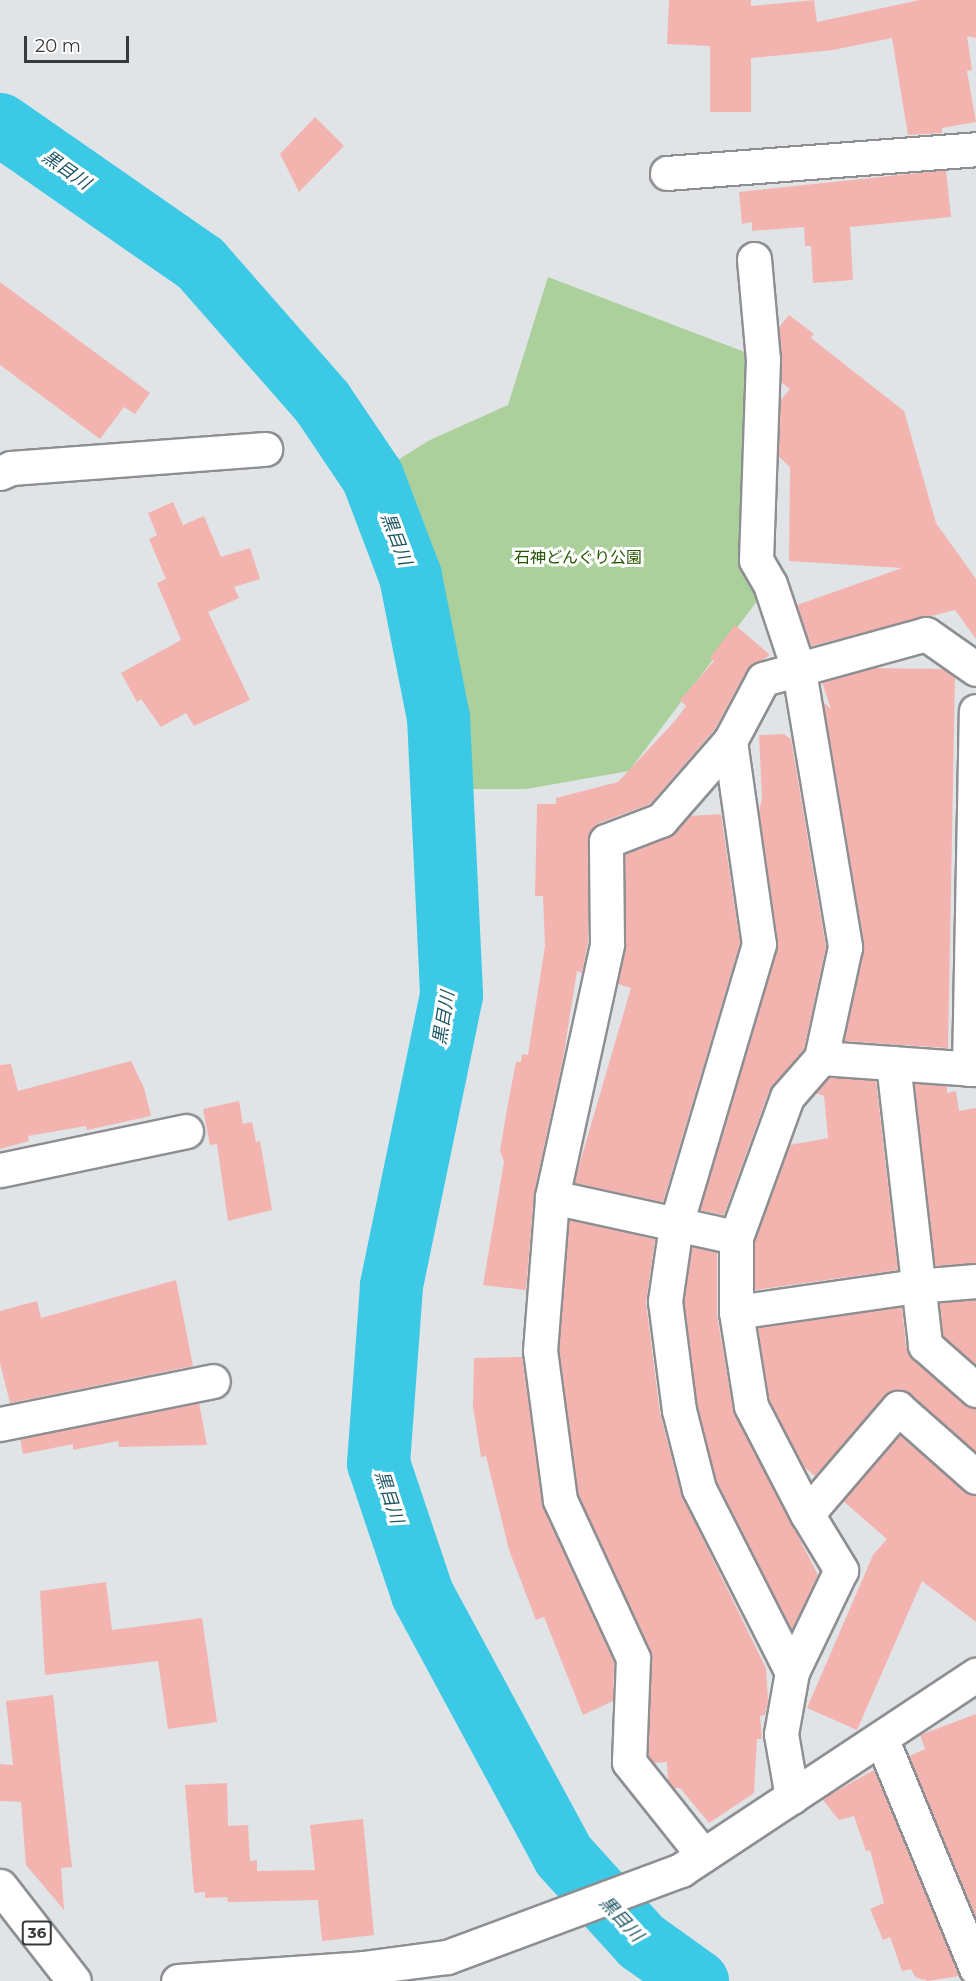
<!DOCTYPE html>
<html>
<head>
<meta charset="utf-8">
<style>
	body { margin:0 }
	#map { position:relative; width:976px; height:1981px; overflow:hidden; background:#e1e4e7; font-family:Montserrat,"Noto Sans JP",sans-serif }
	div>[style] { position:absolute }
	.green>* { inset:0; background:#acd09c }
	.river>* { height:63px; margin:-31.5px; padding:0 31.5px; transform-origin:31.5px; border-radius:31.5px; background:#3bc9e6 }
	.building>* { inset:0; background:#f3b4af }
	.roads { filter:drop-shadow(2px 0 #8d8f92) drop-shadow(-2px 0 #8d8f92) drop-shadow(0 2px #8d8f92) drop-shadow(0 -2px #8d8f92) }
	.minor>* { height:33px; margin:-16.5px; padding:0 16.5px; transform-origin:16.5px; border-radius:16.5px; background:#fff }
	.major>* { height:33px; margin:-16.5px; padding:0 16.5px; transform-origin:16.5px; border-radius:16.5px; background:#fff }
	span { translate:-50% -50%; white-space:nowrap; text-align:center; line-height:1.15; -webkit-text-stroke:6px #fff; paint-order:stroke }
	.shield-label span { padding:2px 4px; background:#fff; border:2px solid; border-radius:4px; -webkit-text-stroke-width:0 }
	.shield-label { font-size:15px; color:#38393a; font-weight:700 }
	.park-label { font-size:16px; color:#255600 }
	.water-label { font-size:18px; color:#1e5763; font-style:italic }
	.scale { position:absolute; left:24px; top:36px; width:105px; height:27px; box-sizing:border-box; border:3px solid #38393a; border-top:0; padding-left:8px; font-size:18px; line-height:21px; white-space:nowrap; color:#38393a; -webkit-text-stroke:4px #fff; paint-order:stroke }
</style>
</head>
<body>
<div id="map">
	<div class="green">
		<div style="clip-path:polygon(548px 277px,763px 359px,770px 584px,629px 771px,526px 789px,440px 789px,438px 717px,410px 576px,372px 476px,430px 440px,508px 405px)"></div>
	</div>
	<div class="river">
		<div style="left:0;top:124px;width:244px;rotate:34.8deg"></div>
		<div style="left:200px;top:263px;width:185px;rotate:48.7deg"></div>
		<div style="left:322px;top:402px;width:89px;rotate:56deg"></div>
		<div style="left:372px;top:476px;width:107px;rotate:69.2deg"></div>
		<div style="left:410px;top:576px;width:144px;rotate:78.8deg"></div>
		<div style="left:438px;top:717px;width:278px;rotate:87.3deg"></div>
		<div style="left:451px;top:995px;width:297px;rotate:101.7deg"></div>
		<div style="left:391px;top:1286px;width:177px;rotate:94.2deg"></div>
		<div style="left:378px;top:1463px;width:138px;rotate:71.4deg"></div>
		<div style="left:422px;top:1594px;width:297px;rotate:61.6deg"></div>
		<div style="left:563px;top:1855px;width:116px;rotate:47.8deg"></div>
		<div style="left:641px;top:1941px;width:69px;rotate:35.5deg"></div>
	</div>
	<div class="building">
		<div style="clip-path:polygon(669px 0,751px 0,751px 6px,814px 0,817px 22px,920px 0,976px 0,976px 38px,967px 36px,972px 70px,967px 71px,976px 122px,942px 128px,942px 133px,908px 135px,892px 38px,833px 50px,751px 58px,751px 112px,710px 112px,710px 46px,667px 44px)"></div>
		<div style="clip-path:polygon(315px 117px,344px 146px,299px 192px,280px 154px)"></div>
		<div style="clip-path:polygon(946px 170px,951px 217px,850px 227px,853px 280px,813px 283px,811px 246px,805px 246px,804px 227px,752px 231px,752px 222px,742px 224px,739px 192px)"></div>
		<div style="clip-path:polygon(0 282px,150px 393px,135px 414px,124px 407px,100px 439px,0 365px)"></div>
		<div style="clip-path:polygon(789px 315px,814px 334px,811px 338px,904px 411px,936px 523px,976px 579px,976px 639px,955px 610px,811px 646px,797px 605px,902px 568px,789px 561px,790px 467px,778px 456px,780px 401px,790px 389px,781px 382px,779px 327px)"></div>
		<div style="clip-path:polygon(173px 502px,183px 525px,204px 516px,221px 557px,250px 548px,260px 579px,234px 587px,239px 598px,208px 612px,250px 700px,194px 726px,186px 713px,161px 727px,141px 699px,137px 702px,121px 673px,181px 640px,157px 583px,166px 579px,149px 539px,157px 535px,148px 513px)"></div>
		<div style="clip-path:polygon(735px 625px,770px 655px,747px 670px,715px 729px,650px 804px,599px 823px,590px 831px,588px 942px,582px 973px,577px 971px,563px 1059px,534px 1193px,526px 1290px,483px 1285px,504px 1162px,500px 1151px,507px 1109px,516px 1062px,521px 1062px,522px 1054px,528px 1055px,545px 946px,543px 896px,535px 896px,537px 804px,556px 804px,556px 798px,618px 782px,674px 722px,686px 706px,680px 700px,714px 661px,710px 658px)"></div>
		<div style="clip-path:polygon(872px 668px,943px 669px,955px 677px,948px 1048px,844px 1041px,864px 944px,823px 702px,831px 709px,822px 682px)"></div>
		<div style="clip-path:polygon(784px 734px,791px 739px,826px 947px,804px 1049px,769px 1091px,724px 1215px,700px 1210px,778px 942px,759px 811px,762px 798px,759px 735px)"></div>
		<div style="clip-path:polygon(721px 814px,740px 943px,663px 1202px,574px 1183px,631px 988px,618px 984px,626px 944px,625px 854px,668px 837px,690px 816px)"></div>
		<div style="clip-path:polygon(131px 1061px,144px 1088px,151px 1116px,87px 1130px,86px 1126px,28px 1136px,29px 1141px,0 1149px,0 1065px,11px 1064px,18px 1091px)"></div>
		<div style="clip-path:polygon(829px 1077px,876px 1081px,898px 1270px,755px 1290px,755px 1240px,790px 1145px,828px 1138px,824px 1096px,815px 1093px)"></div>
		<div style="clip-path:polygon(914px 1083px,947px 1086px,947px 1093px,956px 1091px,959px 1111px,976px 1108px,976px 1263px,935px 1266px)"></div>
		<div style="clip-path:polygon(239px 1101px,243px 1124px,252px 1122px,256px 1142px,260px 1141px,272px 1210px,228px 1221px,217px 1144px,210px 1145px,203px 1109px)"></div>
		<div style="clip-path:polygon(569px 1220px,655px 1239px,646px 1303px,660px 1413px,681px 1494px,766px 1668px,768px 1701px,765px 1715px,760px 1716px,762px 1739px,757px 1739px,754px 1793px,709px 1823px,680px 1788px,674px 1788px,668px 1781px,667px 1762px,654px 1763px,649px 1757px,650px 1651px,578px 1495px,559px 1350px)"></div>
		<div style="clip-path:polygon(692px 1247px,717px 1252px,717px 1315px,733px 1409px,818px 1575px,792px 1630px,717px 1482px,697px 1406px,684px 1301px)"></div>
		<div style="clip-path:polygon(176px 1280px,193px 1366px,10px 1403px,0 1363px,0 1311px,37px 1301px,41px 1318px)"></div>
		<div style="clip-path:polygon(976px 1300px,976px 1365px,943px 1336px,939px 1303px)"></div>
		<div style="clip-path:polygon(902px 1307px,906px 1347px,912px 1358px,964px 1404px,976px 1408px,976px 1452px,910px 1394px,892px 1390px,815px 1476px,804px 1467px,769px 1400px,758px 1328px)"></div>
		<div style="clip-path:polygon(522px 1357px,543px 1508px,614px 1662px,613px 1701px,583px 1715px,544px 1617px,536px 1620px,509px 1550px,486px 1456px,481px 1457px,473px 1406px,474px 1358px)"></div>
		<div style="clip-path:polygon(199px 1403px,207px 1445px,119px 1447px,118px 1441px,73px 1450px,73px 1444px,23px 1454px,20px 1439px)"></div>
		<div style="clip-path:polygon(900px 1435px,964px 1491px,976px 1495px,976px 1622px,922px 1581px,857px 1730px,807px 1708px,873px 1555px,887px 1539px,843px 1501px)"></div>
		<div style="clip-path:polygon(106px 1582px,112px 1630px,202px 1618px,217px 1722px,168px 1729px,158px 1661px,45px 1675px,40px 1591px)"></div>
		<div style="clip-path:polygon(53px 1695px,72px 1867px,61px 1868px,64px 1910px,26px 1865px,21px 1802px,0 1801px,0 1764px,13px 1765px,6px 1701px)"></div>
		<div style="clip-path:polygon(976px 1714px,976px 1919px,909px 1756px,925px 1749px,920px 1735px)"></div>
		<div style="clip-path:polygon(874px 1770px,959px 1975px,959px 1976px,928px 1981px,915px 1977px,911px 1969px,902px 1971px,890px 1937px,883px 1940px,870px 1909px,884px 1903px,870px 1850px,866px 1851px,854px 1816px,839px 1820px,822px 1799px)"></div>
		<div style="clip-path:polygon(227px 1783px,228px 1826px,248px 1825px,250px 1861px,257px 1860px,257px 1871px,315px 1870px,310px 1825px,363px 1819px,374px 1935px,322px 1941px,318px 1900px,228px 1902px,227px 1897px,205px 1898px,205px 1892px,194px 1893px,185px 1785px)"></div>
	</div>
	<div class="roads">
		<div class="minor">
			<div style="left:667px;top:173px;width:310px;rotate:-4.4deg"></div>
			<div style="left:754px;top:259px;width:100px;rotate:84.9deg"></div>
			<div style="left:763px;top:359px;width:201px;rotate:92deg"></div>
			<div style="left:756px;top:560px;width:28px;rotate:60deg"></div>
			<div style="left:770px;top:584px;width:92px;rotate:71.6deg"></div>
			<div style="left:799px;top:671px;width:280px;rotate:80.5deg"></div>
			<div style="left:845px;top:947px;width:114px;rotate:102.2deg"></div>
			<div style="left:821px;top:1058px;width:52px;rotate:131.1deg"></div>
			<div style="left:787px;top:1097px;width:149px;rotate:110deg"></div>
			<div style="left:736px;top:1237px;width:75px;rotate:90deg"></div>
			<div style="left:736px;top:1312px;width:95px;rotate:80.9deg"></div>
			<div style="left:751px;top:1406px;width:122px;rotate:62.6deg"></div>
			<div style="left:807px;top:1514px;width:66px;rotate:58.7deg"></div>
			<div style="left:841px;top:1570px;width:113px;rotate:115.7deg"></div>
			<div style="left:792px;top:1672px;width:63px;rotate:100.1deg"></div>
			<div style="left:781px;top:1734px;width:64px;rotate:80.1deg"></div>
			<div style="left:0;top:473px;width:12px;rotate:-24deg"></div>
			<div style="left:11px;top:468px;width:255px;rotate:-4.3deg"></div>
			<div style="left:730px;top:741px;width:205px;rotate:81.9deg"></div>
			<div style="left:759px;top:944px;width:293px;rotate:106.5deg"></div>
			<div style="left:676px;top:1225px;width:77px;rotate:98.2deg"></div>
			<div style="left:665px;top:1301px;width:110px;rotate:82.7deg"></div>
			<div style="left:679px;top:1410px;width:81px;rotate:75.8deg"></div>
			<div style="left:699px;top:1489px;width:205px;rotate:63.1deg"></div>
			<div style="left:821px;top:1058px;width:155px;rotate:4.1deg"></div>
			<div style="left:893px;top:1063px;width:284px;rotate:83.5deg"></div>
			<div style="left:925px;top:1345px;width:68px;rotate:41.4deg"></div>
			<div style="left:969px;top:1069px;width:358px;rotate:-88.9deg"></div>
			<div style="left:0;top:1170px;width:190px;rotate:-11.8deg"></div>
			<div style="left:552px;top:1197px;width:188px;rotate:12.3deg"></div>
			<div style="left:736px;top:1312px;width:182px;rotate:-8.2deg"></div>
			<div style="left:916px;top:1286px;width:60px;rotate:-4.8deg"></div>
			<div style="left:0;top:1424px;width:217px;rotate:-11.4deg"></div>
			<div style="left:807px;top:1514px;width:140px;rotate:-49.4deg"></div>
			<div style="left:898px;top:1408px;width:104px;rotate:41.5deg"></div>
			<div style="left:882px;top:1740px;width:247px;rotate:67.6deg"></div>
			<div style="left:703px;top:1855px;width:119px;rotate:-128.5deg"></div>
			<div style="left:629px;top:1762px;width:104px;rotate:-87.8deg"></div>
			<div style="left:633px;top:1658px;width:174px;rotate:-114.8deg"></div>
			<div style="left:560px;top:1500px;width:150px;rotate:-97.6deg"></div>
			<div style="left:540px;top:1351px;width:154px;rotate:-85.5deg"></div>
			<div style="left:552px;top:1197px;width:259px;rotate:-77.7deg"></div>
			<div style="left:607px;top:944px;width:103px;rotate:-90.6deg"></div>
			<div style="left:606px;top:841px;width:59px;rotate:-20.9deg"></div>
			<div style="left:661px;top:820px;width:105px;rotate:-48.9deg"></div>
			<div style="left:730px;top:741px;width:70px;rotate:-62deg"></div>
			<div style="left:763px;top:679px;width:169px;rotate:-15.4deg"></div>
			<div style="left:926px;top:634px;width:61px;rotate:35deg"></div>
			<div style="left:178px;top:1981px;width:185px;rotate:-4deg"></div>
			<div style="left:363px;top:1968px;width:85px;rotate:-7.5deg"></div>
			<div style="left:447px;top:1957px;width:250px;rotate:-20.4deg"></div>
			<div style="left:681px;top:1870px;width:354px;rotate:-33.5deg"></div>
		</div>
		<div class="major">
			<div style="left:0;top:1886px;width:120px;rotate:52.1deg"></div>
		</div>
	</div>
	<div class="shield-label">
		<span style="left:37px;top:1933px">36</span>
	</div>
	<div class="park-label">
		<span style="left:578px;top:558px">石神どんぐり公園</span>
	</div>
	<div class="water-label">
		<span style="left:66px;top:170px;rotate:35deg">黒目川</span>
		<span style="left:396px;top:539px;rotate:69deg">黒目川</span>
		<span style="left:444px;top:1018px;rotate:-81deg">黒目川</span>
		<span style="left:389px;top:1497px;rotate:72deg">黒目川</span>
		<span style="left:621px;top:1919px;rotate:47deg">黒目川</span>
	</div>
	<div class="scale">20 m</div>
</div>
</body>
</html>
